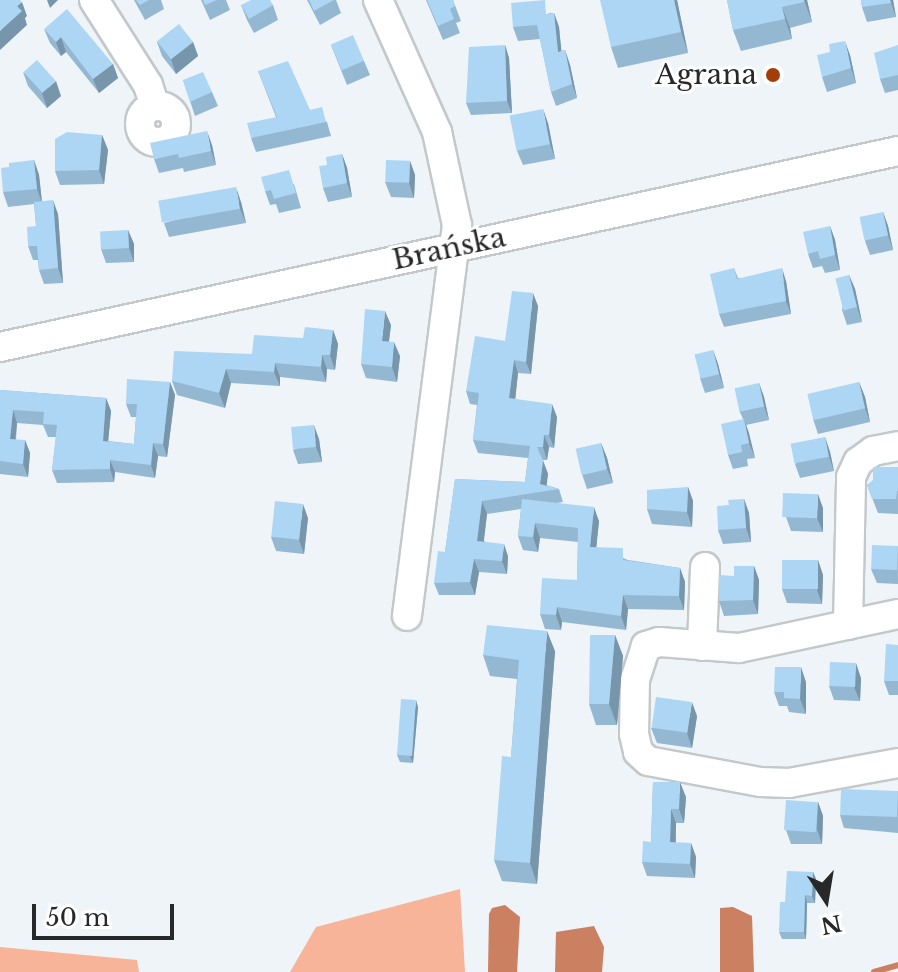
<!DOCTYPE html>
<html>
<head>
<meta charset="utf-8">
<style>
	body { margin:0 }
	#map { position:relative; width:898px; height:972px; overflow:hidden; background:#eff4f8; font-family:"Libre Baskerville",serif }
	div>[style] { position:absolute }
	.green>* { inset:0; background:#f7b499 }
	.water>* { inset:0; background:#cb8062 }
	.stream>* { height:6px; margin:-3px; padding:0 3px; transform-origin:3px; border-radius:3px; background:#cb8062 }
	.roads { filter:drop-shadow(2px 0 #c3c8cb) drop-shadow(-2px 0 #c3c8cb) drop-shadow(0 2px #c3c8cb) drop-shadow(0 -2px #c3c8cb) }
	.minor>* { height:28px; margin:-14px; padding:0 14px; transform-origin:14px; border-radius:14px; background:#fff }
	.minor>.ring { margin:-14px; padding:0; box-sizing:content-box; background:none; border:28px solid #fff; border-radius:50% }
	.wall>* { inset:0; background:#94b8d2 }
	.shaded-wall>* { inset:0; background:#7896ab }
	.building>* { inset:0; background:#acd6f4; transform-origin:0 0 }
	.dots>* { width:22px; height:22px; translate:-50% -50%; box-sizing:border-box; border:4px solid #fff; border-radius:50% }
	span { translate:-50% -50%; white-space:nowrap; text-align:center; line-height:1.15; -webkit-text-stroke:6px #fff; paint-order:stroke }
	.poi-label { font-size:28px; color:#262829 }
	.right { translate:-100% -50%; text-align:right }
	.street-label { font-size:28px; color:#262829 }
	.north { position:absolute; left:786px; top:860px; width:80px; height:80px; -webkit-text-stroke:6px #fff; paint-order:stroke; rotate:168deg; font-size:22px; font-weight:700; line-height:32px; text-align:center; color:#262829 }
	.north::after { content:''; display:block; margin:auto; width:28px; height:36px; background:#262829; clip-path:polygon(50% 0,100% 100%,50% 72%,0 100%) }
	.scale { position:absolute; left:32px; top:904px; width:142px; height:36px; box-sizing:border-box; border:4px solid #262829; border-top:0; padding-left:10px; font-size:24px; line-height:28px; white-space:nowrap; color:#262829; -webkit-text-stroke:6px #fff; paint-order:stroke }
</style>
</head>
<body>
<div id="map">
	<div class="green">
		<div style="clip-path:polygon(460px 889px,465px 972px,290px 972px,316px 927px)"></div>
		<div style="clip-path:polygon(0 947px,137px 960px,139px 972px,0 972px)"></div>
	</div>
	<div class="water">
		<div style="clip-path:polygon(505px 905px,520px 917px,517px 972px,488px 972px,489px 914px,492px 908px)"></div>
		<div style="clip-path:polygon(733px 907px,752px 916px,754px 972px,720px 972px,720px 908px)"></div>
		<div style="clip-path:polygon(594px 926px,604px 947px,602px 972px,555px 972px,556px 932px)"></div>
	</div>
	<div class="stream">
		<div style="left:874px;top:972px;width:25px;rotate:-16deg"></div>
	</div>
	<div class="roads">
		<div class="minor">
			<div style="left:94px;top:0;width:101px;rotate:57.6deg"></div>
			<div style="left:148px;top:85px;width:19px;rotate:72deg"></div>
			<div style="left:378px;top:0;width:145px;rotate:65.9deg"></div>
			<div style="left:437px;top:132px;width:95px;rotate:77.9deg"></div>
			<div style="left:457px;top:225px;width:394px;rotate:97.3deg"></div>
			<div class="ring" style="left:140px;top:106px;width:8px;height:8px"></div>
			<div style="left:0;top:347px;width:919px;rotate:-12.31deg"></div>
			<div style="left:898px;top:614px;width:163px;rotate:167.9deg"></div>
			<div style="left:739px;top:648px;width:80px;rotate:-175.7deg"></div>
			<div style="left:659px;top:642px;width:14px;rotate:163deg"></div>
			<div style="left:646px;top:646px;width:35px;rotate:108deg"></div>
			<div style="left:635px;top:679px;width:55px;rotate:91deg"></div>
			<div style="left:634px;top:734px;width:18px;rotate:77deg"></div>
			<div style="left:638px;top:752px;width:13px;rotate:42deg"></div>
			<div style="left:648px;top:761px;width:114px;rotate:10.6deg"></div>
			<div style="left:760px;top:782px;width:29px;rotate:2deg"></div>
			<div style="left:789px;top:783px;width:111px;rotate:-10.4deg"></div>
			<div style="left:848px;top:625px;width:148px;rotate:-88.8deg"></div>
			<div style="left:851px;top:477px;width:17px;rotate:-65deg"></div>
			<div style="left:858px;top:462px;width:19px;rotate:-36deg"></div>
			<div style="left:873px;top:451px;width:25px;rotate:-11deg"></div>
			<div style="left:702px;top:646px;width:79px;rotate:-87.8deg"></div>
		</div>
	</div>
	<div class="wall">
		<div style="clip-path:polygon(134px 0,161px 0,164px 9px,145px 20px)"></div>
		<div style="clip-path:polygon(201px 0,226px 0,230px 10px,210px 20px)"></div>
		<div style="clip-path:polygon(307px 0,336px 0,341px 13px,320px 25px)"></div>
		<div style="clip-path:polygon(426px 0,453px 0,461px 21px,456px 23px,460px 33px,443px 40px)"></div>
		<div style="clip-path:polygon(677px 0,688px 53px,618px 68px,611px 47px)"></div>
		<div style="clip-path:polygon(727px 0,807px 0,812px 22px,790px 28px,792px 39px,741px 51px,733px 30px)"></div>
		<div style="clip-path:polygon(861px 0,893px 0,896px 17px,867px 22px,862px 7px)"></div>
		<div style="clip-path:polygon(241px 5px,273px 5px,278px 20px,254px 33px,247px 20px)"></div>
		<div style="clip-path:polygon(550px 13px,554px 13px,559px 27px,561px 51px,565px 50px,570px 65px,577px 98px,556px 106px,551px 92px,540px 39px,518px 41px,513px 27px)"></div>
		<div style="clip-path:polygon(44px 29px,113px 64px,118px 78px,99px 93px,66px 52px,61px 56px,50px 43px)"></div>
		<div style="clip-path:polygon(157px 42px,193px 42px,198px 56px,176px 74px,162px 56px)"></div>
		<div style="clip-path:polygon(331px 45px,364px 61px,370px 75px,347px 85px)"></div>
		<div style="clip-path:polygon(505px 45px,509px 58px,512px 113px,471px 115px,466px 103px)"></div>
		<div style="clip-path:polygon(898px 45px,898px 90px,885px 93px,880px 79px)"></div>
		<div style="clip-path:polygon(850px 55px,856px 83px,827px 92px,822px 77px)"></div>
		<div style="clip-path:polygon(258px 71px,327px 122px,331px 136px,256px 152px,251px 138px,276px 117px)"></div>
		<div style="clip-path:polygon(23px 72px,61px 96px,47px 108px,28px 86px)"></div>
		<div style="clip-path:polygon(183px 80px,212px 92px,218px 106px,195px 116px)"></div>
		<div style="clip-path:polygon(548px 123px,555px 159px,523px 165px,517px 151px)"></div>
		<div style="clip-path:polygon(102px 135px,108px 150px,104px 184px,60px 185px,55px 171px)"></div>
		<div style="clip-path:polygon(212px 145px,216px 165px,184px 172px,183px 168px,159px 173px,154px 159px)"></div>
		<div style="clip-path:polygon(342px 154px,347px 168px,352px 197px,328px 202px,323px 188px,327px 165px)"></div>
		<div style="clip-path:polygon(34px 160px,39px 175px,42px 201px,58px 214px,63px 283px,44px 284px,39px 270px,38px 260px,33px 260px,28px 246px,36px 226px,34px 204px,8px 207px,3px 192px,9px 167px)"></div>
		<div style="clip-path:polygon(410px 161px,415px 175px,414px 198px,391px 197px,385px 182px)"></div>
		<div style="clip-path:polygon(294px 184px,301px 208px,279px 213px,276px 204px,270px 205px,265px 191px)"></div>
		<div style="clip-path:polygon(241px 202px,246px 223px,169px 237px,164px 223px)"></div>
		<div style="clip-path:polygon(883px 212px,888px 226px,893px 250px,870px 255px,865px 241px)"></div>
		<div style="clip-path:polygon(830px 226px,835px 240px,840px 270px,825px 273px,822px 266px,813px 268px,808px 254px)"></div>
		<div style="clip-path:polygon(128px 230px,134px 244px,134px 262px,106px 263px,101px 249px)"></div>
		<div style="clip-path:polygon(734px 268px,738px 278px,786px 281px,791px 314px,724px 327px,719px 314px)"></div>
		<div style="clip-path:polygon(849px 275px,855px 289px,862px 322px,847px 325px,842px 310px)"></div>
		<div style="clip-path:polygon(538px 306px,531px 374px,518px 373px,515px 399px,557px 417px,554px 448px,549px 447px,547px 460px,543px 460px,548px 474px,546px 485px,559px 489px,563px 502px,557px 503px,599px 521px,596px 547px,628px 560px,680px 568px,685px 582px,684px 610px,628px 609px,626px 630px,562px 622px,561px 630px,545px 629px,540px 614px,577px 580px,578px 542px,540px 538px,538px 552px,523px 550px,518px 536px,521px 509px,487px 514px,484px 541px,508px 556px,507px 574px,479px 572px,475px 595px,439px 595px,434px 583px,445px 552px,455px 479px,525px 482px,528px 458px,478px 453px,473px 440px,477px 405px,470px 404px,466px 391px,505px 341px)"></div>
		<div style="clip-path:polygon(391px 325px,389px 342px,400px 356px,397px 382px,366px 378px,361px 364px)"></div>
		<div style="clip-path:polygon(333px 330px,338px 344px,335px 370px,327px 369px,326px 382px,280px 377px,280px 386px,231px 383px,225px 408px,177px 395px,172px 381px,252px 354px)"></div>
		<div style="clip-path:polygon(713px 350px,718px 364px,724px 388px,705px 393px,700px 378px)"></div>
		<div style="clip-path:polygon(170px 382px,175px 395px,167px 457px,158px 456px,155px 478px,115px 472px,114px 482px,57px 483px,52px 470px,56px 437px,48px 437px,43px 425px,17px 423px,16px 440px,25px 440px,30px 453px,28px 477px,0 474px,0 390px,106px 398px,111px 411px,108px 441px,134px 444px,136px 417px,131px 417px,126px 404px)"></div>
		<div style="clip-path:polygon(859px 382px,865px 397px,870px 422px,818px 434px,813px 419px)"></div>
		<div style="clip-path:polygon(759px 383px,764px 397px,769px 420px,746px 425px,755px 458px,747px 459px,748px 466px,733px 469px,728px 455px,743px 419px,739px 410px)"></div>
		<div style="clip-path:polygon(825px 437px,830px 452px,834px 471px,800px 478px,795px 464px)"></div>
		<div style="clip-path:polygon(319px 439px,322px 462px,298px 464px,293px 450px)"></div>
		<div style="clip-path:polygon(601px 443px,607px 458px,613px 483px,587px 489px,582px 474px)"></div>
		<div style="clip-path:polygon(898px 467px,898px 514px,878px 513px,867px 485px)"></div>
		<div style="clip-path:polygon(688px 487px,693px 501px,692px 527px,652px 524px,647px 509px)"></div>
		<div style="clip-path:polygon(744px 499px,749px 513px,751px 542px,723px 544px,718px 530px)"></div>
		<div style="clip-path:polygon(823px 508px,823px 532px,791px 531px,786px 517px)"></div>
		<div style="clip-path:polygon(308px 518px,304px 554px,276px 551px,271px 537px)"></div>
		<div style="clip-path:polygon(898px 546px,898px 584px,877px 583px,871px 569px)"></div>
		<div style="clip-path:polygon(818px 560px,823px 575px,822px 604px,787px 603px,782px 589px)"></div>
		<div style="clip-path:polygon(754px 566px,759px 580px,758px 614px,724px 616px,719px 601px,734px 576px)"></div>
		<div style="clip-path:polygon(615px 635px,623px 656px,617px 725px,596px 725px,589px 704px)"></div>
		<div style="clip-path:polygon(898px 645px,898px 695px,889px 695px,884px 681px)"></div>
		<div style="clip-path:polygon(555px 651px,537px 884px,502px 881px,494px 860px,511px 757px,517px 679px,490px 676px,483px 655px)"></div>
		<div style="clip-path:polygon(861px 678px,860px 701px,834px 700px,829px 686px)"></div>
		<div style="clip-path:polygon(806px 682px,806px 714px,789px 712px,787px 706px,779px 706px,774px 692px)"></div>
		<div style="clip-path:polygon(418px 707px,413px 763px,400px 762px,397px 755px)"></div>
		<div style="clip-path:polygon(697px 716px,692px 748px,657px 743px,651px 728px)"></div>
		<div style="clip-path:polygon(653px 782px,686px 797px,684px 823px,676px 823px,676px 843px,691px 843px,696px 857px,695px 878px,647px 876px,642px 862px,651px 842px)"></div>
		<div style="clip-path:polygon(898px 791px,898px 833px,844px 828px,840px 815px)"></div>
		<div style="clip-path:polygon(818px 802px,823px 816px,822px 844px,791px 844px,786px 830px)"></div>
		<div style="clip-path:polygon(813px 872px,816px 879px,815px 903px,807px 903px,806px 939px,782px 939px,779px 932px,785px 902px)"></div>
	</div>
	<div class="shaded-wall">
		<div style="clip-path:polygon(47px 0,58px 0,50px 8px)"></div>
		<div style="clip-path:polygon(674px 0,677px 0,688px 53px,681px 32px)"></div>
		<div style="clip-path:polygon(804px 0,807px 0,812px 22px)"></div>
		<div style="clip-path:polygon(890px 0,893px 0,896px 17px,891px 3px)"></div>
		<div style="clip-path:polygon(22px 2px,27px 16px,25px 18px,27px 25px,0 50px,0 31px,17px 6px)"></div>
		<div style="clip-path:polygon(782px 7px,790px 28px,792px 39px,785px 19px)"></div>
		<div style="clip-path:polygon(554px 13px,559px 27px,563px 66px,558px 52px)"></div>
		<div style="clip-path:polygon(61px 37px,66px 52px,61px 56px,56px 42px)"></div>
		<div style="clip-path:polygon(845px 41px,850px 55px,856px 83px,851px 68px)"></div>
		<div style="clip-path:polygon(193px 42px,198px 56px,176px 74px,171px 59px)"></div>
		<div style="clip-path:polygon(505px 45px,509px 58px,512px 113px,507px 101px)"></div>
		<div style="clip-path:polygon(565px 50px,570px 65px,577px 98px,572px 84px)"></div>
		<div style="clip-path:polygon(113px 64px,118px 78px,99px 93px,93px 79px)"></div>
		<div style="clip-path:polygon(56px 81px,61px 96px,47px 108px,42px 93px)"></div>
		<div style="clip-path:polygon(543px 109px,548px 123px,555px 159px,550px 144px)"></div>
		<div style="clip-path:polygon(207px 131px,212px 145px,216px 165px,211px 151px)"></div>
		<div style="clip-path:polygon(102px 135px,108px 150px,104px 184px,99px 170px)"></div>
		<div style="clip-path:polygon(342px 154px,347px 168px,352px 197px,347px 183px)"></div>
		<div style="clip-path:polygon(34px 160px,39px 175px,42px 203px,37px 189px)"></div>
		<div style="clip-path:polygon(410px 161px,415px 175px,414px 198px,409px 183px)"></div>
		<div style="clip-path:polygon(236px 187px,241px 202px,246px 223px,240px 209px)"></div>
		<div style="clip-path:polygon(53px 200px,58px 214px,63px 283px,58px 268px)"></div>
		<div style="clip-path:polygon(883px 212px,888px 226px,893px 250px,888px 235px)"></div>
		<div style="clip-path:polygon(830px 226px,835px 240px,840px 270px,835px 255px)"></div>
		<div style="clip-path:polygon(128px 230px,134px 244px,134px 262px,129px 248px)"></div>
		<div style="clip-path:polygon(782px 268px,786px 281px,791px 314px,786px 301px)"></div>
		<div style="clip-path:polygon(849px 275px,855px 289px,862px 322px,857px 307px)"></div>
		<div style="clip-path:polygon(533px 293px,538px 306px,531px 374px,526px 362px)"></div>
		<div style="clip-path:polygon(385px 311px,391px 325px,387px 355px,382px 341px)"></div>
		<div style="clip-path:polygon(333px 330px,338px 344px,335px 370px,330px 355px)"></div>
		<div style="clip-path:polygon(394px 342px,400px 356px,397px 382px,392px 367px)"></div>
		<div style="clip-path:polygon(713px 350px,718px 364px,724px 388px,719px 374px)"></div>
		<div style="clip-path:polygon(322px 355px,327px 369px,326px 382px,321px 367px)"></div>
		<div style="clip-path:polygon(514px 360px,518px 373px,514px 411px,509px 398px)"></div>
		<div style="clip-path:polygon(275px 363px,280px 377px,280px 386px,274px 372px)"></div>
		<div style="clip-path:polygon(226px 369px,231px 383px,225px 408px,219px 393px)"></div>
		<div style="clip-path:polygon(170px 382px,175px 395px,167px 457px,163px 444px)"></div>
		<div style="clip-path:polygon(859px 382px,865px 397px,870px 422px,865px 408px)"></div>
		<div style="clip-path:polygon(759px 383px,764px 397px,769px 420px,764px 406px)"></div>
		<div style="clip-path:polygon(106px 398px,111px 411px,107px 454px,103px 441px)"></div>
		<div style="clip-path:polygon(552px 404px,557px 417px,554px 448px,549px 435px)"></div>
		<div style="clip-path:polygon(13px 410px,17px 423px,14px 452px,10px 439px)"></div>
		<div style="clip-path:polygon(744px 419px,749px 433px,755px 458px,749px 443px)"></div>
		<div style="clip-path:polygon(314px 425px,319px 439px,322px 462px,316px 447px)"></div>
		<div style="clip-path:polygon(544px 435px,549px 447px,547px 460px,543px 447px)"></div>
		<div style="clip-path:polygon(825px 437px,830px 452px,834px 471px,829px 457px)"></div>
		<div style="clip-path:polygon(25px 440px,30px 453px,28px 477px,23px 464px)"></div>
		<div style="clip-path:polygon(153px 443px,158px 456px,155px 478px,151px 465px)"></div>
		<div style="clip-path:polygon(601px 443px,607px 458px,613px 483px,607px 469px)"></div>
		<div style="clip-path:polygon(110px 460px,115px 472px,114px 482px,110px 469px)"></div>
		<div style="clip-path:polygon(543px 461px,548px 474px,546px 491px,540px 484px)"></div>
		<div style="clip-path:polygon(688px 487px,693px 501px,692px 527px,687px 512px)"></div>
		<div style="clip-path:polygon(818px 494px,823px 508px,823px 532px,817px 518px)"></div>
		<div style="clip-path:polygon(744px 499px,749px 513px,751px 542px,746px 528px)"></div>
		<div style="clip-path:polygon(482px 501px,487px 514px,482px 554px,477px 541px)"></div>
		<div style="clip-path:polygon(303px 504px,308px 518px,304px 554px,299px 540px)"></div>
		<div style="clip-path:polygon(594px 507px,599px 521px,595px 561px,590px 547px)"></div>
		<div style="clip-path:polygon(535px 523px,540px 538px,538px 552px,533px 537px)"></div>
		<div style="clip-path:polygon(504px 544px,508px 556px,507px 574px,502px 561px)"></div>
		<div style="clip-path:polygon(474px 559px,479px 572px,475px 595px,470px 582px)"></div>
		<div style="clip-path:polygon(818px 560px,823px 575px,822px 604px,817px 590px)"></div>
		<div style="clip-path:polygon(754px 566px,759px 580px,758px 614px,753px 600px)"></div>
		<div style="clip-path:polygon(680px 568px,685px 582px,684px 610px,679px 596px)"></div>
		<div style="clip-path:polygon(623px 595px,628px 609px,626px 630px,621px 616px)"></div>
		<div style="clip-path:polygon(557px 607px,562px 622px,561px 630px,556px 615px)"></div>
		<div style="clip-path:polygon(547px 631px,555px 651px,537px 884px,530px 863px)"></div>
		<div style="clip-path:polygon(615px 635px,623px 656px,617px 725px,609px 704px)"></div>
		<div style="clip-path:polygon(856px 663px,861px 678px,860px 701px,854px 687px)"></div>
		<div style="clip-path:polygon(801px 667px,806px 682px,806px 714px,800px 699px)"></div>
		<div style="clip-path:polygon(416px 700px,418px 707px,413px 763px,410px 756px)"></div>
		<div style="clip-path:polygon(692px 702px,697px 716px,692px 748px,687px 733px)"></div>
		<div style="clip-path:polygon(680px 782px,686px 797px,684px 823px,679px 809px)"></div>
		<div style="clip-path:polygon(818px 802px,823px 816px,822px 844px,817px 829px)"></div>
		<div style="clip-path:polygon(671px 809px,676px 823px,675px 857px,670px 842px)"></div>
		<div style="clip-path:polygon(691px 843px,696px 857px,695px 878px,690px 864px)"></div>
		<div style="clip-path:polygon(813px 872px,816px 879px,815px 903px,812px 896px)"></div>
		<div style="clip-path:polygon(805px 895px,807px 903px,806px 939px,804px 932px)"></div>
	</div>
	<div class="building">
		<div style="clip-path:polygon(0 0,20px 0,22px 2px,17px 6px,22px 11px,0 31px)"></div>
		<div style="clip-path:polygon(136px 0,149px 0,140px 5px)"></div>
		<div style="clip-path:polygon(203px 0,217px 0,205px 5px)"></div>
		<div style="clip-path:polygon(251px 0,270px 0,273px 5px,249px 19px,241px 5px)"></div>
		<div style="clip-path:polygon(309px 0,334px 0,314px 11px)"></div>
		<div style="clip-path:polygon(427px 0,453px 0,455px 6px,450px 9px,454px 19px,438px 26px)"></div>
		<div style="clip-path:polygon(545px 0,546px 14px,554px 13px,558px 52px,565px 50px,572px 84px,551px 92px,537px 25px,513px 27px,511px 3px)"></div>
		<div style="clip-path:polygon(600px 0,674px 0,681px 32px,611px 47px)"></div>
		<div style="clip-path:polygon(727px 0,804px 0,804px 2px,782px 7px,785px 19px,733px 30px)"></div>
		<div style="clip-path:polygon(861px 0,890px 0,891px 3px,862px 7px)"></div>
		<div style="clip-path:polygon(67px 9px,113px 64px,93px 79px,61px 37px,56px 42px,44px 29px)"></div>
		<div style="left:179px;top:24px;width:23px;height:28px;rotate:52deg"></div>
		<div style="left:353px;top:35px;width:28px;height:24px;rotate:67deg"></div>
		<div style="clip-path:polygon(845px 41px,851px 68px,822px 77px,817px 55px,830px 52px,829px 44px)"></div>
		<div style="clip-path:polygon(505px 45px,507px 101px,466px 103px,469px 47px)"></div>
		<div style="clip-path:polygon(898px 45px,898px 75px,880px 79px,874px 53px)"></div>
		<div style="left:37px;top:60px;width:28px;height:18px;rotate:48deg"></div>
		<div style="clip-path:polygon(288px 61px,310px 110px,322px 107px,326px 122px,251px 138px,247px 123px,277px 117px,258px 71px)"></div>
		<div style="clip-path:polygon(203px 72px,212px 92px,190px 102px,183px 80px)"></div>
		<div style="left:543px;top:109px;width:36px;height:34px;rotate:79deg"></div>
		<div style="clip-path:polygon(207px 131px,211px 151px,179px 158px,178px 154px,154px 159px,150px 143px)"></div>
		<div style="clip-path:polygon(67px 132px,102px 135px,99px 170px,55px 171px,55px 139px)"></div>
		<div style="clip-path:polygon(342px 154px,347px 183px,323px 188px,319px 166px,327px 165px,326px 157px)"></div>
		<div style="clip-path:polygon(34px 160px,37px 189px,3px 192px,1px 168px,9px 167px,9px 163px)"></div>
		<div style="left:386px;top:160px;width:24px;height:22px;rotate:2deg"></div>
		<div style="clip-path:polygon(289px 170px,296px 193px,274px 199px,271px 190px,265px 191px,261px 177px)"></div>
		<div style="left:236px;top:187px;width:22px;height:79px;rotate:80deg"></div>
		<div style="clip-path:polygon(53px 200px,58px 268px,39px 270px,37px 246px,28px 246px,27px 227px,36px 226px,34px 202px)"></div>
		<div style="left:883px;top:212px;width:24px;height:24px;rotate:78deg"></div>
		<div style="clip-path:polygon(830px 226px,835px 255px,820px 259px,818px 251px,808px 254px,803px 232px)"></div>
		<div style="left:128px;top:230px;width:18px;height:28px;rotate:87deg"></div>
		<div style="clip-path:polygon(734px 268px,737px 279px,782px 268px,786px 301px,719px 314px,710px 274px)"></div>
		<div style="left:849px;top:275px;width:33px;height:14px;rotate:76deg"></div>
		<div style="clip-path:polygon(512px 291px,533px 293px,526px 362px,514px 360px,509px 398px,552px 404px,549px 435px,544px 435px,543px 447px,537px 447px,543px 461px,540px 484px,559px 489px,482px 501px,477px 541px,504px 544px,502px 561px,474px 559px,470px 582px,434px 583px,438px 551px,445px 552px,455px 479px,525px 482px,530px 446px,473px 440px,479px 393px,466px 391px,475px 336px,505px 341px)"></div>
		<div style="clip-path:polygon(365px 309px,385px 311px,382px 341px,394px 342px,392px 367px,361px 364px)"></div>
		<div style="clip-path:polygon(305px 327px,333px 330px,330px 355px,322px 355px,321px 367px,275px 363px,274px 372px,226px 369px,219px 393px,172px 381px,174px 351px,252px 354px,254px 335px,303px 338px)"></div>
		<div style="left:713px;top:350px;width:25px;height:19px;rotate:76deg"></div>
		<div style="clip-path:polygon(127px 379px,170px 382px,163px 444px,153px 443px,151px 465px,110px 460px,110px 469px,52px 470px,57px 425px,43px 424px,44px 412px,13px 410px,10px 439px,25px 440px,23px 464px,0 461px,0 390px,106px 398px,103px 441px,134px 444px,137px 404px,126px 404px)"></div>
		<div style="left:859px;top:382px;width:27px;height:53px;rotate:77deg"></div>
		<div style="left:759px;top:383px;width:24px;height:25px;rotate:78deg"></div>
		<div style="clip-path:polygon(744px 419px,749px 443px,741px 445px,742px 452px,728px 455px,721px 424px)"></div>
		<div style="left:314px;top:425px;width:22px;height:23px;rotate:85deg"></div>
		<div style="left:825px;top:437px;width:20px;height:35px;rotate:79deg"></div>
		<div style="left:601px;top:443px;width:27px;height:26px;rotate:77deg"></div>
		<div style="clip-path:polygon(873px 467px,898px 467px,898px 491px,897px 491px,896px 499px,872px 499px,867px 485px,873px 480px)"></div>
		<div style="clip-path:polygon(688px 487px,687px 512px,647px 509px,647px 490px)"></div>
		<div style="left:783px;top:493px;width:35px;height:24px;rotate:2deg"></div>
		<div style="clip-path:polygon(522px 499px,594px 507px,590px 547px,623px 548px,623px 560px,680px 568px,679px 596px,623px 595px,621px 616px,557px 607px,556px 615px,540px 614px,542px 578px,577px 580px,578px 528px,535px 523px,533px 537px,518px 536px)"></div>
		<div style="clip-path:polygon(744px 499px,746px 528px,718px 530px,717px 506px,729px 505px,728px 500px)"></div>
		<div style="left:275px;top:501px;width:28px;height:36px;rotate:6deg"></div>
		<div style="left:872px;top:545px;width:26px;height:24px;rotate:2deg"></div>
		<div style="left:782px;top:560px;width:36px;height:29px"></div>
		<div style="clip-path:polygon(734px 566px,754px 566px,753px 600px,719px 601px,719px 575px,734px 576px)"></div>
		<div style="clip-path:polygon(487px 625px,547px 631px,530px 863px,494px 860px,502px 756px,511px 757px,519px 660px,483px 655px)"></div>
		<div style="clip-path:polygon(590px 635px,615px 635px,609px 704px,589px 704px)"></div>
		<div style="clip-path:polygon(886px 644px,898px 645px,898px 681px,884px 681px)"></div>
		<div style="left:830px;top:662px;width:26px;height:24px;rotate:2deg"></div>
		<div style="clip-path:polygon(775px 667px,801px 667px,800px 699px,784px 698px,784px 692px,774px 692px)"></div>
		<div style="left:656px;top:697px;width:36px;height:31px;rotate:8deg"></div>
		<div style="left:401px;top:699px;width:15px;height:56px;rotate:4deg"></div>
		<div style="clip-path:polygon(653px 782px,680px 782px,679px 809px,671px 809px,670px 842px,691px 843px,690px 864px,642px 862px,643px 841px,651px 842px)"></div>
		<div style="left:841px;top:789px;width:57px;height:26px;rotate:2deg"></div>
		<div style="left:786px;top:800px;width:32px;height:30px;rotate:4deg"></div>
		<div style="clip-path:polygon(787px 871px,813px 872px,812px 896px,805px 895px,804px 932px,779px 932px,780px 902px,785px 902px)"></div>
	</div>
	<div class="dots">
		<div style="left:773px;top:75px;background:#a23e08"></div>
	</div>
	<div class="poi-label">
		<span class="right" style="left:757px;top:75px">Agrana</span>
	</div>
	<div class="street-label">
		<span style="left:449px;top:249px;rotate:-12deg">Brańska</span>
	</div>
	<div class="north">N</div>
	<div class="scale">50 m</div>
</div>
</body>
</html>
